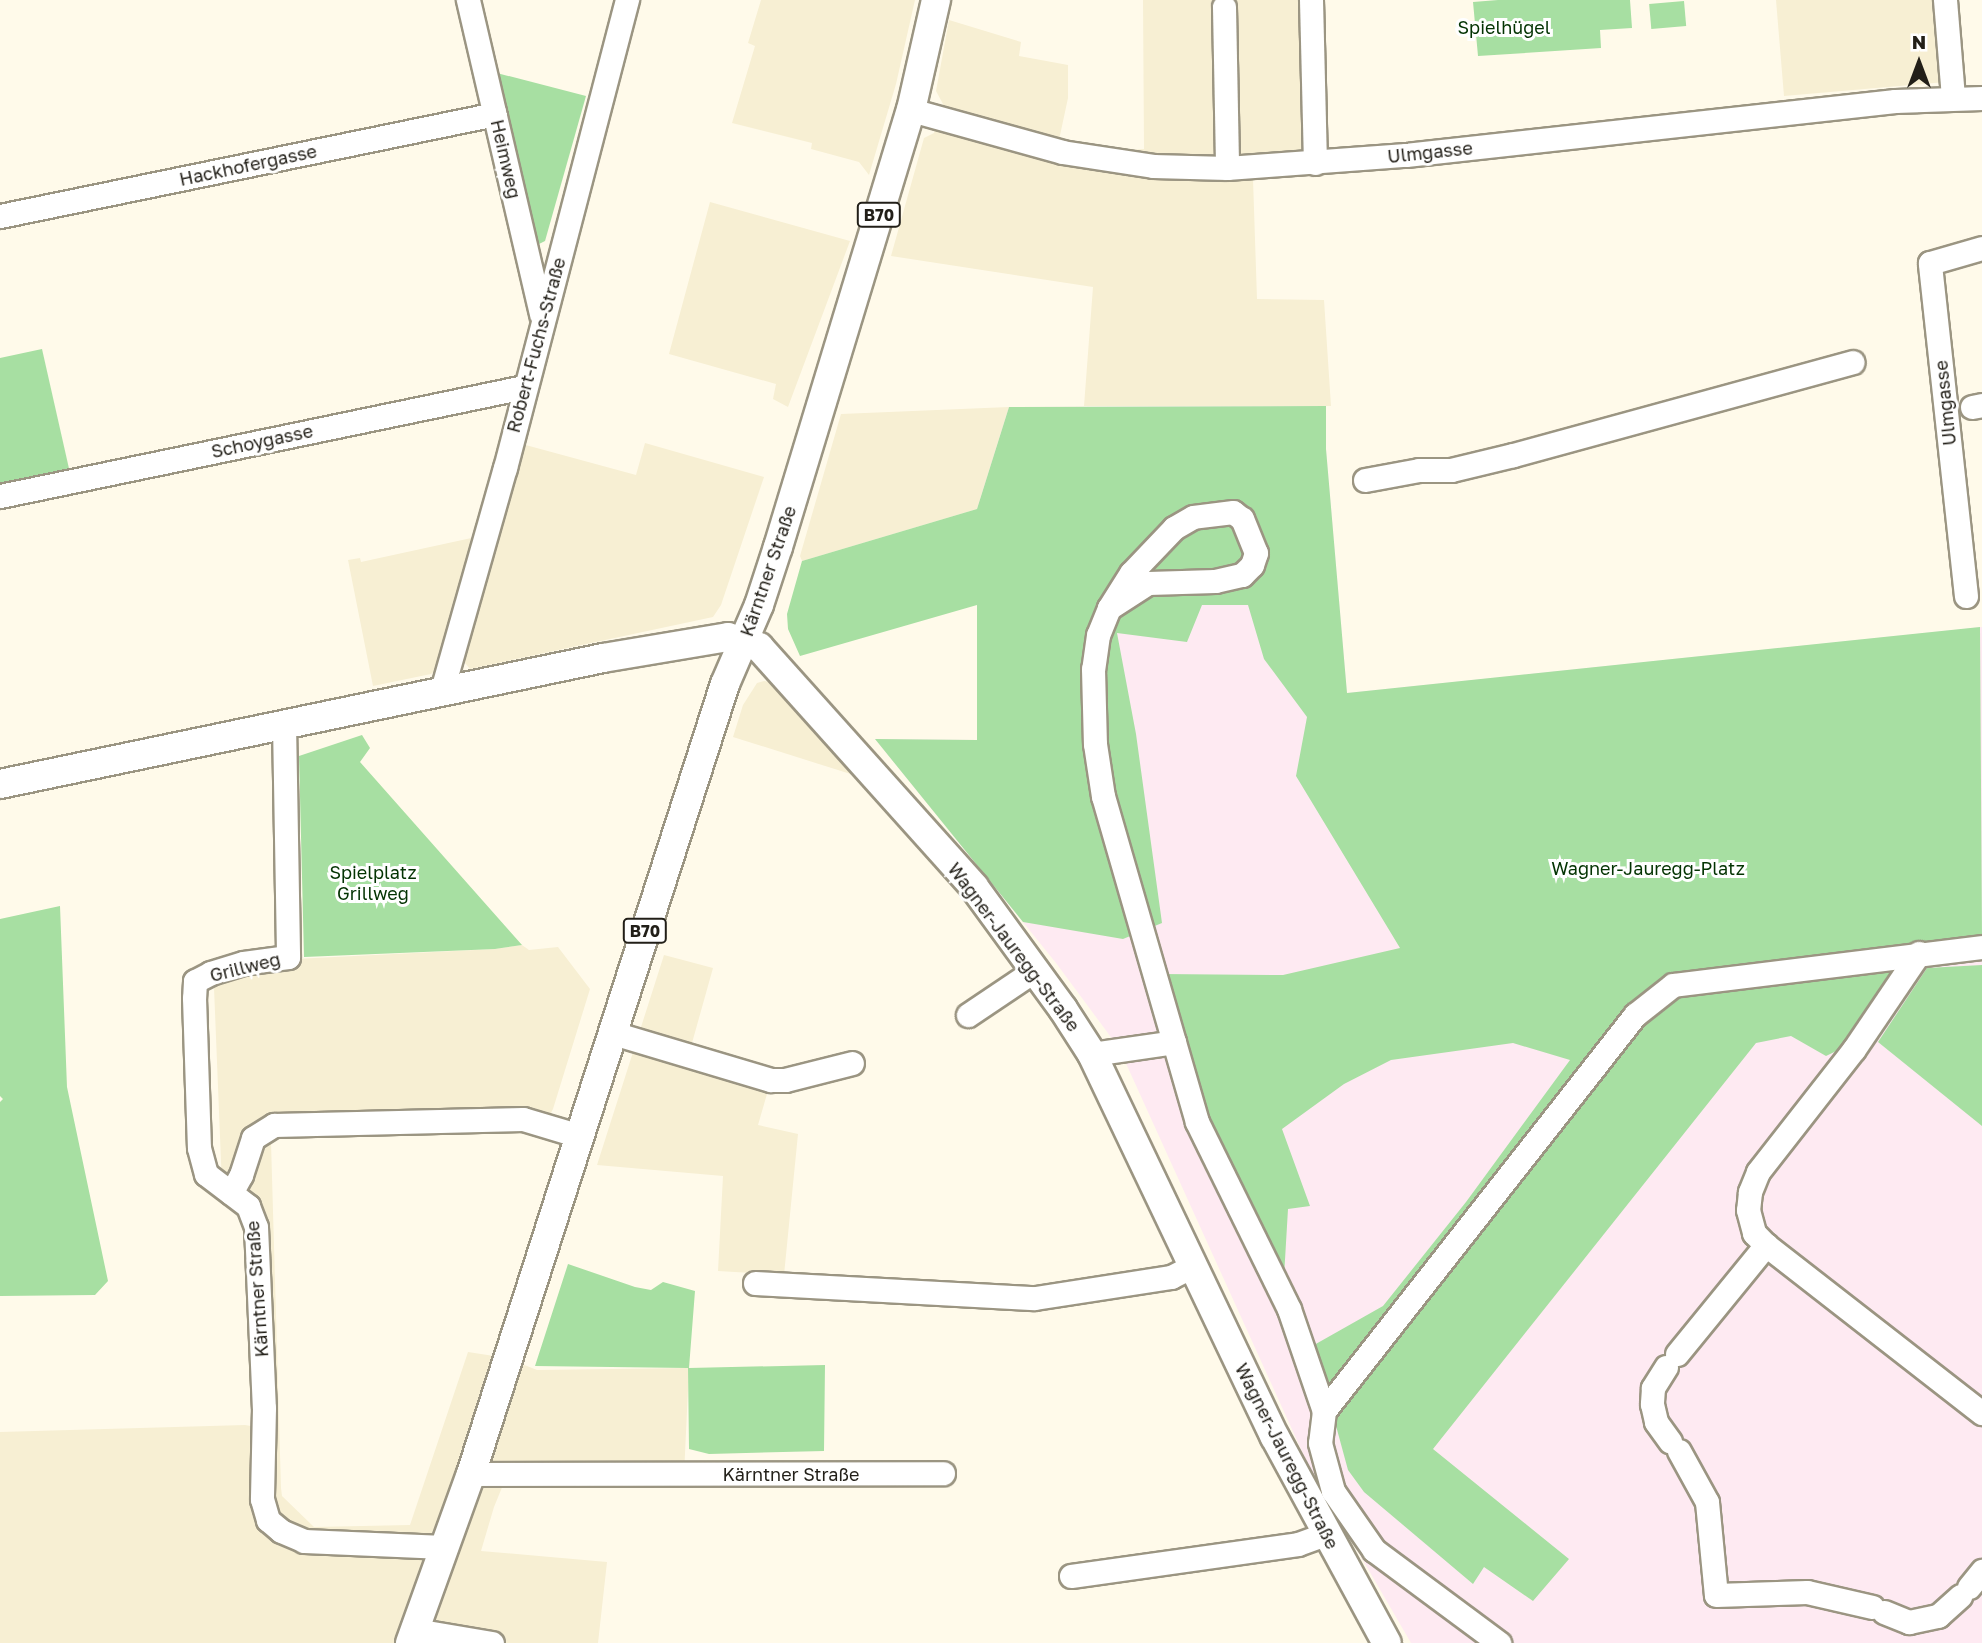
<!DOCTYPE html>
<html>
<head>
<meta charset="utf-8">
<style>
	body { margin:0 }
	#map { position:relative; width:1982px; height:1643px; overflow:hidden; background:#fffaea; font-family:"Golos Text",sans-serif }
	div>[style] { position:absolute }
	.built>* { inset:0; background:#f7efd3 }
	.medical>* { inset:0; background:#feeaf2 }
	.green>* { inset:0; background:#a7dfa2; transform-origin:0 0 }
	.roads { filter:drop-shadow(2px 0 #9b9582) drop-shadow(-2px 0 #9b9582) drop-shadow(0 2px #9b9582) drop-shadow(0 -2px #9b9582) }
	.minor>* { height:23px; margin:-11.5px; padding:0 11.5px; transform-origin:11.5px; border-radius:11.5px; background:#fff }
	.major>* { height:28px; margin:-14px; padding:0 14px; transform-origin:14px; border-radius:14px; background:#fff }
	span { translate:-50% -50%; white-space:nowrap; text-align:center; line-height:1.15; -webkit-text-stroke:6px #fff; paint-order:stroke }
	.shield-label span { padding:2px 5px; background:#fff; border:2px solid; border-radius:5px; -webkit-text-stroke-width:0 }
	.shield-label { font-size:16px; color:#221f18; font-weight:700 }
	.park-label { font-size:18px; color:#033302 }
	.street-label { font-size:18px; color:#221f18 }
	.north { position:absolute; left:1884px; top:28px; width:70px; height:70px; -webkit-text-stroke:5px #fff; paint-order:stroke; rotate:0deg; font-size:19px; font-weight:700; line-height:28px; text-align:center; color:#221f18 }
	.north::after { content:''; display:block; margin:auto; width:24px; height:32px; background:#221f18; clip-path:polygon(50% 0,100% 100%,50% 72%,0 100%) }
</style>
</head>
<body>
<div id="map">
	<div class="built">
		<div style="clip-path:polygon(761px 0,915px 0,896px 84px,869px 175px,859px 162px,811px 149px,812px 143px,732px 123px,755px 46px,748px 43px)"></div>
		<div style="clip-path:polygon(1143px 0,1308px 0,1308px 176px,1253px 179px,1257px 299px,1324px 300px,1331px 406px,1084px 406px,1093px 287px,891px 256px,924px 138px,934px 133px,943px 104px,936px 91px,949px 20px,1021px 42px,1019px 56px,1068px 65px,1068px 98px,1059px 140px,1130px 150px,1144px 149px)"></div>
		<div style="clip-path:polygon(1776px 0,1951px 0,1957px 81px,1784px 96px)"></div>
		<div style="clip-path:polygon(710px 202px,850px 241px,788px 407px,773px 399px,776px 384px,669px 354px)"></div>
		<div style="clip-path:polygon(1009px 407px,977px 509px,802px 561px,800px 556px,841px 414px)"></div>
		<div style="clip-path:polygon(645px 443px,764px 477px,721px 605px,713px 617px,470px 669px,461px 658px,522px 444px,636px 475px)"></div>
		<div style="clip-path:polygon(476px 537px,439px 668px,431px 674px,373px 686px,348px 560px,360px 558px,361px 562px)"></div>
		<div style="clip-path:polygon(764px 681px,770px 682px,795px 707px,857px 776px,733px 737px,743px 705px,757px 683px)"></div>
		<div style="clip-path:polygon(522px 945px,529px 950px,558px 947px,590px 989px,553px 1109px,540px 1134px,524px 1128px,281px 1134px,271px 1142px,281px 1488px,282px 1496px,314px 1527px,410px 1525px,468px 1352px,507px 1358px,537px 1370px,689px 1368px,684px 1475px,503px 1485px,494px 1507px,481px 1551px,607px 1562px,598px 1643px,0 1643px,0 1432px,245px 1425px,262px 1428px,256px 1227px,222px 1186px,213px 963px,495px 949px)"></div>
		<div style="clip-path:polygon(664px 955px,713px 968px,692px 1043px,771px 1080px,758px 1125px,798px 1134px,784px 1275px,718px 1271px,723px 1176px,597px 1165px)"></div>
	</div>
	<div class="medical">
		<div style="clip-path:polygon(1326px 406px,1326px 449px,1347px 693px,1982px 627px,1982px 1643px,1411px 1643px,1310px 1469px,1119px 1048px,1056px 963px,875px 739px,977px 740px,977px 509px,1009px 407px)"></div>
	</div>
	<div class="green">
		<div style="clip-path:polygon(1498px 0,1630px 0,1632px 28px,1600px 30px,1601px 48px,1478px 56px,1473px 2px)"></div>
		<div style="left:1684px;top:1px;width:25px;height:35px;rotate:85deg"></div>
		<div style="clip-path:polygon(493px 72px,586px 96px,545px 241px,539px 244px,534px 243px)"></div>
		<div style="clip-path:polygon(42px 349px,70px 473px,0 487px,0 358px)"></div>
		<div style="clip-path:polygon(1326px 406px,1326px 449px,1347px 693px,1980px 627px,1982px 938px,1919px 953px,1874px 1033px,1826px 1056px,1791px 1036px,1756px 1043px,1433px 1449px,1569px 1559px,1533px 1601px,1484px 1567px,1473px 1584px,1364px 1492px,1348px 1470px,1314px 1345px,1383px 1306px,1466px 1202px,1570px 1060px,1513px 1043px,1391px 1060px,1344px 1084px,1282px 1129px,1310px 1206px,1288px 1209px,1284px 1277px,1215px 1139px,1160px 974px,1283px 975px,1400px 948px,1296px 776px,1307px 717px,1264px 659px,1248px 605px,1202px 605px,1187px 642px,1117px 633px,1136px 734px,1162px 923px,1123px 939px,1023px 922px,875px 739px,977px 740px,977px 605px,800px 656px,788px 629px,787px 614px,802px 561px,977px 509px,1009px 407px)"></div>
		<div style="clip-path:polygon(362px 735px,370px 748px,360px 762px,522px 945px,495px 949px,304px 957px,299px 756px)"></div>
		<div style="clip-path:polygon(60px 906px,67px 1087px,108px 1281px,95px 1295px,0 1296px,0 1102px,3px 1099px,0 1096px,0 919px)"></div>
		<div style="clip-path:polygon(1982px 965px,1982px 1126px,1878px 1042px,1927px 968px)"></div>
		<div style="clip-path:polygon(568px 1264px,635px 1287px,651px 1290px,663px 1282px,695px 1291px,689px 1368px,825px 1365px,824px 1451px,709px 1454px,689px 1449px,688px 1368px,535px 1366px)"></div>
	</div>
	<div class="roads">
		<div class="minor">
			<div style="left:468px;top:0;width:322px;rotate:76.9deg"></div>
			<div style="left:1311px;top:0;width:163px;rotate:88.6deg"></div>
			<div style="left:1945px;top:0;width:97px;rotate:85.3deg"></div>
			<div style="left:1224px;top:7px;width:161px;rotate:88.9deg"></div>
			<div style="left:911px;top:110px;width:157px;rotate:15.5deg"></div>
			<div style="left:1062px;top:152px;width:92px;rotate:8.7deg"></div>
			<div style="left:1153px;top:166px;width:74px;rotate:1.5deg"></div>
			<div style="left:1227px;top:168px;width:179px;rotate:-4.2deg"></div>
			<div style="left:1406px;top:155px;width:492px;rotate:-6.3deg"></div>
			<div style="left:1895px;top:101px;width:87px;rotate:-2deg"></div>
			<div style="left:0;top:216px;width:505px;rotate:-11.64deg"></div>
			<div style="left:1972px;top:407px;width:10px;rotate:-11deg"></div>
			<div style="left:1365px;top:480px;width:55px;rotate:-10.5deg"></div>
			<div style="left:1419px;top:470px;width:32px"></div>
			<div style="left:1451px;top:470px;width:64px;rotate:-13.6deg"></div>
			<div style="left:1513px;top:455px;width:352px;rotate:-15.3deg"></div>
			<div style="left:0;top:496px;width:535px;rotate:-11.75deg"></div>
			<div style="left:1966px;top:596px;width:335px;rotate:-96.2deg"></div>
			<div style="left:1930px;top:263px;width:54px;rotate:-16.1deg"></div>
			<div style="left:1109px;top:608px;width:46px;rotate:-32.7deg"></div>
			<div style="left:1148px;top:583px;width:67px;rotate:-1.7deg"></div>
			<div style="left:1215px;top:581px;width:28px;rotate:-13deg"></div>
			<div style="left:1242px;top:575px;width:14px;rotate:-45deg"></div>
			<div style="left:1252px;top:565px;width:13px;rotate:-72deg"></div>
			<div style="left:1256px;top:553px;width:37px;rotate:-112deg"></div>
			<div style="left:1242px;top:519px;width:11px;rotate:-142deg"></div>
			<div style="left:1233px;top:512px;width:40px;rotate:172.9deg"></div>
			<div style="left:1193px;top:517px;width:22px;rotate:150deg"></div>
			<div style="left:1174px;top:528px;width:62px;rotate:133.7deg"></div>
			<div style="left:1131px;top:573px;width:41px;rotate:122.2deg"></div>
			<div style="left:1109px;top:608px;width:29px;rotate:112deg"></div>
			<div style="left:1098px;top:635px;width:34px;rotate:98deg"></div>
			<div style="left:1093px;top:669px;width:75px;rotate:88.5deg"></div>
			<div style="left:1095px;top:744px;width:53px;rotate:81.3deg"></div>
			<div style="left:1103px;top:796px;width:339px;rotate:73.9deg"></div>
			<div style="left:1197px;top:1122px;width:208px;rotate:63.8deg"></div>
			<div style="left:1289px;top:1309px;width:108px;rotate:71.1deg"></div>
			<div style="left:1324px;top:1411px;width:32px;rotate:97deg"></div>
			<div style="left:1320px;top:1443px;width:50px;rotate:74.8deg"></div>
			<div style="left:1333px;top:1491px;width:72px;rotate:55.2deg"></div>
			<div style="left:1374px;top:1550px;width:156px;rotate:36.6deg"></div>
			<div style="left:442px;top:690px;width:231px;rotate:-74.2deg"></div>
			<div style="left:505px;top:468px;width:484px;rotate:-75.4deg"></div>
			<div style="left:284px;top:723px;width:234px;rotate:89deg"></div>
			<div style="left:288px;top:957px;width:45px;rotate:172.4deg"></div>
			<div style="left:243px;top:963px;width:34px;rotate:163deg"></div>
			<div style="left:211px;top:973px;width:18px;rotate:153deg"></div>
			<div style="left:195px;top:981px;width:17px;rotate:93deg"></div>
			<div style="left:194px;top:998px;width:150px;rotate:88.1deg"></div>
			<div style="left:199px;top:1148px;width:27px;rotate:75deg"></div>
			<div style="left:206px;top:1174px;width:53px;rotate:37.3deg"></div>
			<div style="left:248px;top:1206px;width:22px;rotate:69deg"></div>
			<div style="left:256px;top:1227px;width:181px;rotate:87.5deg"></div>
			<div style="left:264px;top:1408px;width:91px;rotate:91.3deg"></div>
			<div style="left:262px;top:1499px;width:22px;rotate:74deg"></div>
			<div style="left:268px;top:1520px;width:17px;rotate:40deg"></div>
			<div style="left:281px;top:1531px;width:25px;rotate:23deg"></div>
			<div style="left:304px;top:1541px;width:140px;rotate:2.5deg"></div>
			<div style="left:1919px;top:953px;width:116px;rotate:124.1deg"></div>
			<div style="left:1854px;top:1049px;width:156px;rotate:128deg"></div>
			<div style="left:1758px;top:1172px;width:22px;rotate:112deg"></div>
			<div style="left:1750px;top:1192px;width:18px;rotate:96deg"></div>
			<div style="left:1748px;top:1210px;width:24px;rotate:75deg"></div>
			<div style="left:1754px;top:1233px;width:17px;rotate:45deg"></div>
			<div style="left:1766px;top:1245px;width:274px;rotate:37.9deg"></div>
			<div style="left:968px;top:1015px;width:81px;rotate:-33.9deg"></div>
			<div style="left:613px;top:1033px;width:165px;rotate:16.6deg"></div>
			<div style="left:771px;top:1080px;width:14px"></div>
			<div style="left:785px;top:1080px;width:69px;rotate:-14.2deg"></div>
			<div style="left:1092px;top:1054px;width:83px;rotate:-8.3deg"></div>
			<div style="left:231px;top:1193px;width:21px;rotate:-61deg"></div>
			<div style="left:241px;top:1175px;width:39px;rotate:-72deg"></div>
			<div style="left:253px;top:1138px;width:25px;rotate:-32deg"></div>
			<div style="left:274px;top:1125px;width:249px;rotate:-1.4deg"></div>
			<div style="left:523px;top:1119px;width:59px;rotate:16.6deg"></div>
			<div style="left:755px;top:1283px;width:280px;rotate:3.1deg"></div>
			<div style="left:1035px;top:1298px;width:138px;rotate:-8.8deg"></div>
			<div style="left:1171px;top:1277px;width:25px;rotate:-27deg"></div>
			<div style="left:1677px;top:1354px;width:141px;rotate:-50.8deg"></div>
			<div style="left:1666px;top:1367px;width:25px;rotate:122deg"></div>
			<div style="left:1653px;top:1388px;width:16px;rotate:94deg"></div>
			<div style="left:1652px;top:1404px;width:18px;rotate:77deg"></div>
			<div style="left:1656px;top:1422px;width:24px;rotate:54deg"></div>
			<div style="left:1324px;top:1411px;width:504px;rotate:-51.86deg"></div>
			<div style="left:1635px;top:1015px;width:48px;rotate:-38.3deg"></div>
			<div style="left:1673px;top:985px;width:311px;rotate:-7deg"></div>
			<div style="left:1679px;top:1451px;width:58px;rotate:61.2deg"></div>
			<div style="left:1707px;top:1502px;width:93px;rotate:84.5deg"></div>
			<div style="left:1716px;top:1595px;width:91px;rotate:-1.9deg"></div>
			<div style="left:1807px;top:1592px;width:67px;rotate:13deg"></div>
			<div style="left:471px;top:1474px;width:472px;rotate:-0.1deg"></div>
			<div style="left:1071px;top:1576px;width:229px;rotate:-8deg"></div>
			<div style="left:1298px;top:1544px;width:30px;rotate:-20deg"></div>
			<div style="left:1969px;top:1587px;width:21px;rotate:-51deg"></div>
			<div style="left:1884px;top:1612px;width:27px;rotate:22deg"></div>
			<div style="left:1909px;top:1622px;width:30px;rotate:-12deg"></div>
			<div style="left:1938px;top:1616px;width:30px;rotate:-42deg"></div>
			<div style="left:415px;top:1630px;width:78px;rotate:9.6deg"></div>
		</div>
		<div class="major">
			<div style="left:0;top:784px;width:616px;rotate:-11.8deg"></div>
			<div style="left:603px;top:658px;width:127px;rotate:-9.5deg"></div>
			<div style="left:728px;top:637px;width:33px;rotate:18deg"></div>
			<div style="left:759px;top:647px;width:322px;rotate:48.1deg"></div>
			<div style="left:974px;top:887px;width:151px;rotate:53.9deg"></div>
			<div style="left:1063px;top:1009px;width:54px;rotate:57.2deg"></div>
			<div style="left:1092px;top:1054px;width:424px;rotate:64.5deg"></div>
			<div style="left:1275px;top:1437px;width:234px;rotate:61.5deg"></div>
			<div style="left:410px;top:1643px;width:180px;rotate:-70.2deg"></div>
			<div style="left:471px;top:1474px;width:830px;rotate:-72.18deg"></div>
			<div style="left:725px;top:684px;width:86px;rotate:-66.7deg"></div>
			<div style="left:759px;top:605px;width:61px;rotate:-71.9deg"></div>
			<div style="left:778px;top:547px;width:457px;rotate:-73.1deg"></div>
			<div style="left:911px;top:110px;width:113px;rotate:-77.2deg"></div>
		</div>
	</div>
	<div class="shield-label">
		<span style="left:879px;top:215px">B70</span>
		<span style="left:645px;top:931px">B70</span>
	</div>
	<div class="park-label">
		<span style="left:1504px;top:27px">Spielhügel</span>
		<span style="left:1648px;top:868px">Wagner-Jauregg-Platz</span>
		<span style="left:373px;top:883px">Spielplatz<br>Grillweg</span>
	</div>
	<div class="street-label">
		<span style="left:1430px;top:152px;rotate:-6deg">Ulmgasse</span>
		<span style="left:506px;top:159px;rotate:77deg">Heimweg</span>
		<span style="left:248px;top:165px;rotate:-12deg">Hackhofergasse</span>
		<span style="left:536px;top:345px;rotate:-75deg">Robert-Fuchs-Straße</span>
		<span style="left:1945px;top:403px;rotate:-96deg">Ulmgasse</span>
		<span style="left:262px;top:441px;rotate:-12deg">Schoygasse</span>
		<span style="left:768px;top:571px;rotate:-71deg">Kärntner Straße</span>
		<span style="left:1014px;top:947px;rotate:53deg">Wagner-Jauregg-Straße</span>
		<span style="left:245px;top:967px;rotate:-14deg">Grillweg</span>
		<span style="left:257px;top:1289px;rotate:-94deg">Kärntner Straße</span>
		<span style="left:1287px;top:1456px;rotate:63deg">Wagner-Jauregg-Straße</span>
		<span style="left:791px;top:1474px">Kärntner Straße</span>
	</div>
	<div class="north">N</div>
</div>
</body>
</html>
